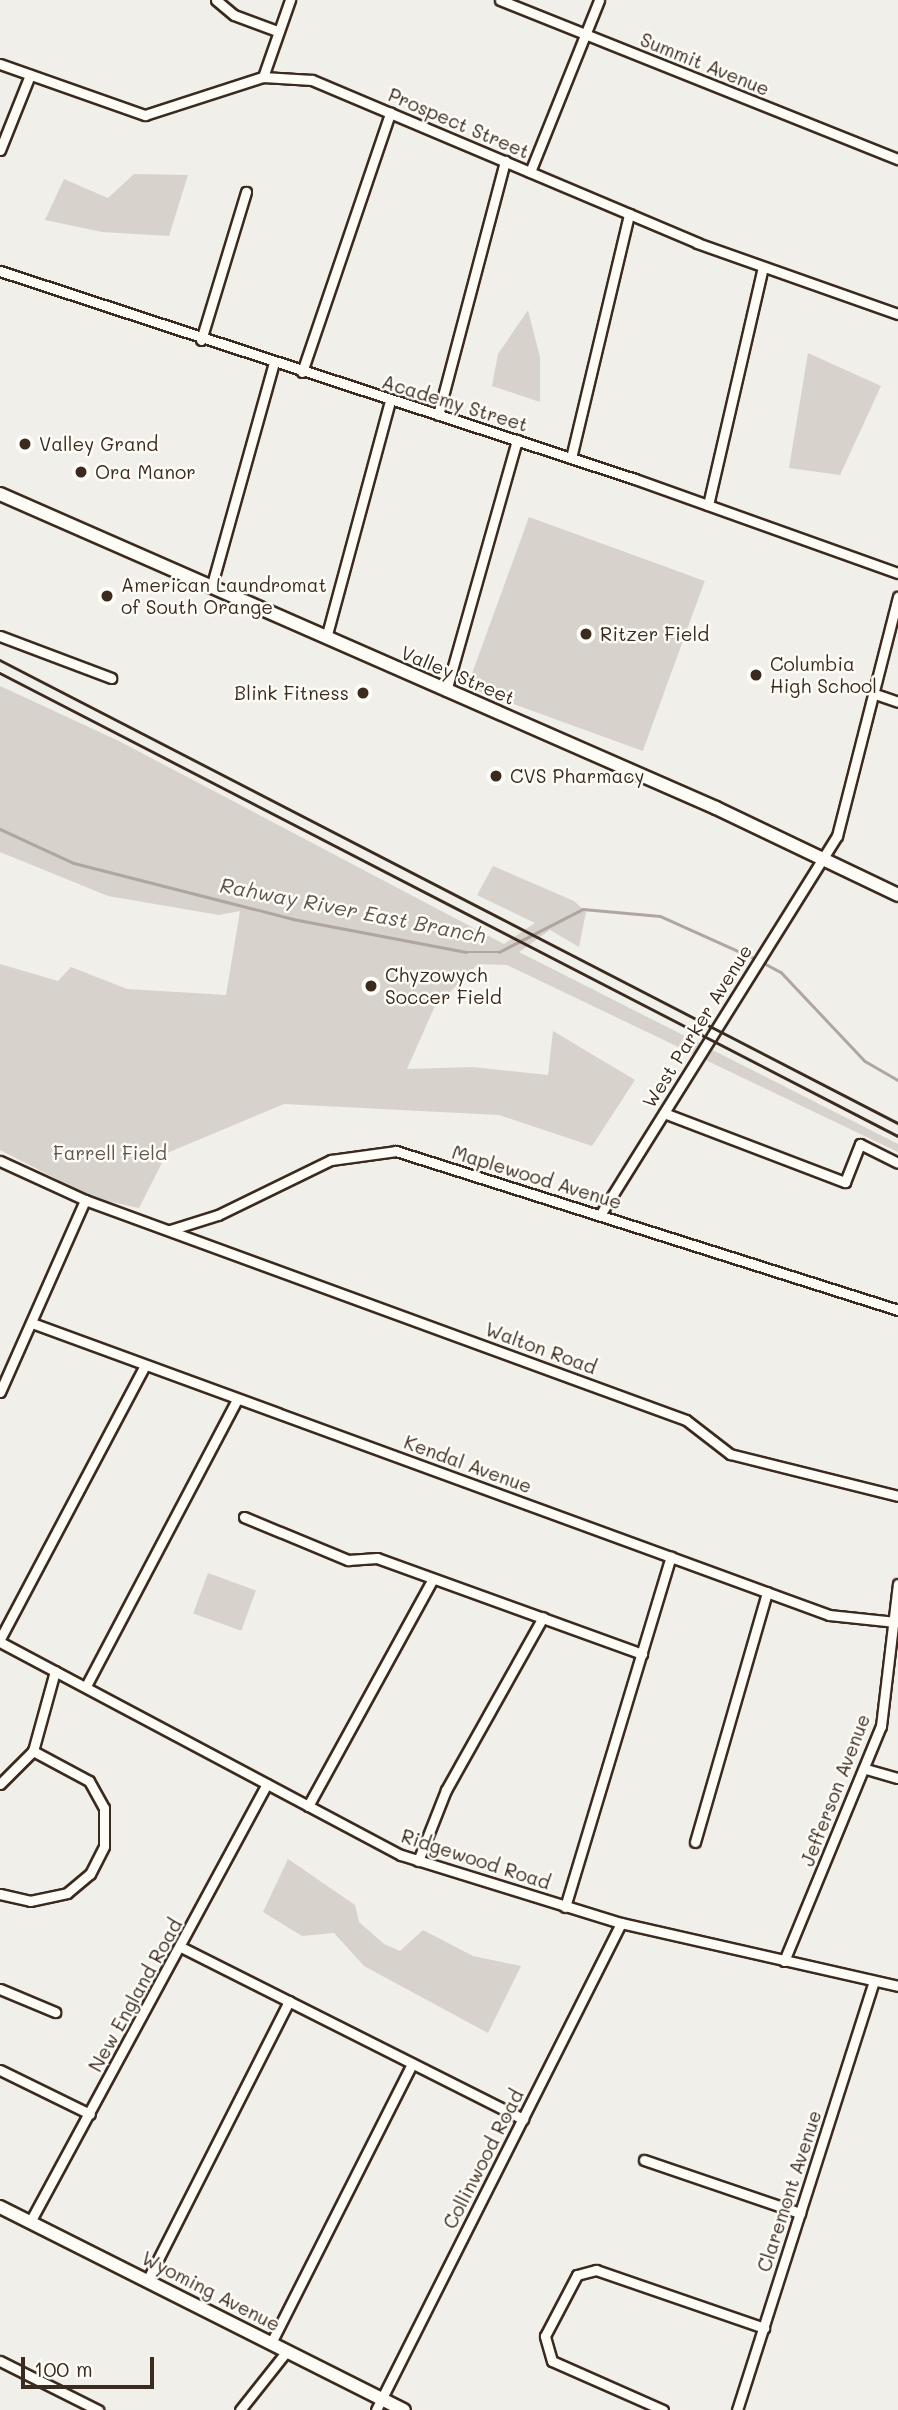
<!DOCTYPE html>
<html>
<head>
<meta charset="utf-8">
<style>
	body { margin:0 }
	#map { position:relative; width:898px; height:2410px; overflow:hidden; background:#f1efea; font-family:Mali,sans-serif }
	div>[style] { position:absolute }
	.green>* { inset:0; background:#d7d2cc; transform-origin:0 0 }
	.stream>* { height:2.5px; margin:-1.25px; padding:0 1.25px; transform-origin:1.25px; border-radius:1.25px; background:#aea69f }
	.roads { filter:drop-shadow(2px 0 #3b2a1e) drop-shadow(-2px 0 #3b2a1e) drop-shadow(0 2px #3b2a1e) drop-shadow(0 -2px #3b2a1e) }
	.minor>* { height:9px; margin:-4.5px; padding:0 4.5px; transform-origin:4.5px; border-radius:4.5px; background:#fdfcf7 }
	.major>* { height:12px; margin:-6px; padding:0 6px; transform-origin:6px; border-radius:6px; background:#fdfcf7 }
	.rail>* { height:2.5px; margin:-1.25px; padding:0 1.25px; transform-origin:1.25px; border-radius:1.25px; background:#3b2a1e }
	.dots>* { width:19px; height:19px; translate:-50% -50%; box-sizing:border-box; border:4px solid #fdfcf7; border-radius:50% }
	span { translate:-50% -50%; white-space:nowrap; text-align:center; line-height:1.15; -webkit-text-stroke:5px #fdfcf7; paint-order:stroke }
	.street-label { font-size:19px; color:#3b2a1e }
	.poi-label { font-size:19px; color:#3b2a1e }
	.left { translate:0 -50%; text-align:left }
	.right { translate:-100% -50%; text-align:right }
	.park-label { font-size:19px; color:#62544a }
	.water-label { font-size:21px; color:#63554b; font-style:italic }
	.scale { position:absolute; left:21px; top:2357px; width:133px; height:32px; box-sizing:border-box; border:4px solid #3b2a1e; border-top:0; padding-left:9px; font-size:21px; line-height:24px; white-space:nowrap; color:#3b2a1e; -webkit-text-stroke:5px #fdfcf7; paint-order:stroke }
</style>
</head>
<body>
<div id="map">
	<div class="green">
		<div style="clip-path:polygon(134px 174px,188px 175px,169px 236px,102px 232px,45px 220px,64px 179px,108px 198px)"></div>
		<div style="clip-path:polygon(528px 310px,540px 357px,540px 402px,492px 386px,498px 354px)"></div>
		<div style="clip-path:polygon(808px 353px,881px 386px,840px 475px,789px 468px)"></div>
		<div style="left:529px;top:517px;width:187px;height:181px;rotate:20deg"></div>
		<div style="clip-path:polygon(0 686px,119px 741px,504px 944px,535px 923px,477px 895px,493px 866px,574px 901px,586px 912px,579px 947px,550px 930px,519px 952px,898px 1144px,898px 1152px,507px 965px,478px 964px,434px 1008px,407px 1069px,473px 1067px,548px 1075px,553px 1031px,635px 1080px,592px 1146px,499px 1115px,284px 1104px,167px 1153px,139px 1208px,94px 1198px,0 1150px,0 964px,58px 981px,71px 967px,127px 989px,226px 995px,240px 911px,219px 915px,108px 896px,0 852px)"></div>
		<div style="left:208px;top:1573px;width:51px;height:43px;rotate:20deg"></div>
		<div style="clip-path:polygon(288px 1859px,355px 1905px,359px 1922px,384px 1944px,400px 1951px,423px 1930px,473px 1956px,521px 1966px,488px 2033px,364px 1966px,334px 1933px,302px 1936px,263px 1912px)"></div>
	</div>
	<div class="stream">
		<div style="left:0;top:829px;width:81px;rotate:24.7deg"></div>
		<div style="left:74px;top:863px;width:226px;rotate:14.3deg"></div>
		<div style="left:293px;top:919px;width:176px;rotate:10.8deg"></div>
		<div style="left:466px;top:952px;width:33px"></div>
		<div style="left:499px;top:952px;width:94px;rotate:-27.1deg"></div>
		<div style="left:583px;top:909px;width:77px;rotate:5.2deg"></div>
		<div style="left:660px;top:916px;width:105px;rotate:24.1deg"></div>
		<div style="left:762px;top:962px;width:21px;rotate:28deg"></div>
		<div style="left:781px;top:972px;width:122px;rotate:46.7deg"></div>
		<div style="left:865px;top:1061px;width:38px;rotate:30deg"></div>
	</div>
	<div class="roads">
		<div class="minor">
			<div style="left:216px;top:0;width:23px;rotate:40deg"></div>
			<div style="left:234px;top:15px;width:46px;rotate:20.4deg"></div>
			<div style="left:500px;top:0;width:429px;rotate:21.8deg"></div>
			<div style="left:0;top:64px;width:154px;rotate:19.4deg"></div>
			<div style="left:145px;top:115px;width:124px;rotate:-17.9deg"></div>
			<div style="left:263px;top:77px;width:49px;rotate:3.5deg"></div>
			<div style="left:312px;top:80px;width:418px;rotate:22.9deg"></div>
			<div style="left:697px;top:243px;width:213px;rotate:19.5deg"></div>
			<div style="left:263px;top:77px;width:82px;rotate:-70.7deg"></div>
			<div style="left:0;top:150px;width:81px;rotate:-68.2deg"></div>
			<div style="left:530px;top:172px;width:185px;rotate:-68.1deg"></div>
			<div style="left:0;top:271px;width:668px;rotate:18.14deg"></div>
			<div style="left:635px;top:479px;width:279px;rotate:19.7deg"></div>
			<div style="left:201px;top:340px;width:155px;rotate:-73.1deg"></div>
			<div style="left:302px;top:372px;width:274px;rotate:-71.2deg"></div>
			<div style="left:438px;top:415px;width:263px;rotate:-75.2deg"></div>
			<div style="left:571px;top:458px;width:251px;rotate:-76.6deg"></div>
			<div style="left:708px;top:505px;width:244px;rotate:-77deg"></div>
			<div style="left:211px;top:588px;width:234px;rotate:-74.4deg"></div>
			<div style="left:0;top:636px;width:119px;rotate:20.7deg"></div>
			<div style="left:326px;top:638px;width:245px;rotate:-74.9deg"></div>
			<div style="left:446px;top:691px;width:261px;rotate:-74.2deg"></div>
			<div style="left:878px;top:695px;width:21px;rotate:19deg"></div>
			<div style="left:664px;top:1113px;width:194px;rotate:20.9deg"></div>
			<div style="left:845px;top:1182px;width:41px;rotate:-68.5deg"></div>
			<div style="left:860px;top:1144px;width:42px;rotate:26.6deg"></div>
			<div style="left:0;top:1161px;width:94px;rotate:24.6deg"></div>
			<div style="left:85px;top:1200px;width:640px;rotate:20.11deg"></div>
			<div style="left:686px;top:1420px;width:56px;rotate:37.7deg"></div>
			<div style="left:730px;top:1454px;width:173px;rotate:14deg"></div>
			<div style="left:600px;top:1215px;width:447px;rotate:-58deg"></div>
			<div style="left:837px;top:836px;width:247px;rotate:-75.7deg"></div>
			<div style="left:170px;top:1230px;width:50px;rotate:-17.4deg"></div>
			<div style="left:218px;top:1215px;width:126px;rotate:-26deg"></div>
			<div style="left:331px;top:1160px;width:66px;rotate:-7.9deg"></div>
			<div style="left:396px;top:1151px;width:527px;rotate:17.57deg"></div>
			<div style="left:32px;top:1323px;width:849px;rotate:20.12deg"></div>
			<div style="left:829px;top:1615px;width:67px;rotate:6deg"></div>
			<div style="left:0;top:1392px;width:210px;rotate:-66.1deg"></div>
			<div style="left:244px;top:1517px;width:113px;rotate:22.5deg"></div>
			<div style="left:348px;top:1560px;width:29px;rotate:-4deg"></div>
			<div style="left:377px;top:1558px;width:282px;rotate:19.9deg"></div>
			<div style="left:0;top:1639px;width:310px;rotate:-62.1deg"></div>
			<div style="left:0;top:1642px;width:454px;rotate:28deg"></div>
			<div style="left:401px;top:1855px;width:230px;rotate:17.2deg"></div>
			<div style="left:621px;top:1923px;width:284px;rotate:12.8deg"></div>
			<div style="left:86px;top:1686px;width:324px;rotate:-62.2deg"></div>
			<div style="left:866px;top:1769px;width:33px;rotate:16deg"></div>
			<div style="left:0;top:1784px;width:47px;rotate:-45deg"></div>
			<div style="left:33px;top:1751px;width:83px;rotate:-74.6deg"></div>
			<div style="left:308px;top:1806px;width:259px;rotate:-61.2deg"></div>
			<div style="left:695px;top:1842px;width:260px;rotate:-73.9deg"></div>
			<div style="left:418px;top:1861px;width:76px;rotate:-68.5deg"></div>
			<div style="left:446px;top:1790px;width:198px;rotate:-60.7deg"></div>
			<div style="left:0;top:1894px;width:31px;rotate:13deg"></div>
			<div style="left:30px;top:1901px;width:38px;rotate:-12deg"></div>
			<div style="left:67px;top:1893px;width:30px;rotate:-40deg"></div>
			<div style="left:90px;top:1874px;width:31px;rotate:-63deg"></div>
			<div style="left:104px;top:1846px;width:38px;rotate:-90deg"></div>
			<div style="left:104px;top:1808px;width:31px;rotate:-119deg"></div>
			<div style="left:89px;top:1781px;width:64px;rotate:-151.8deg"></div>
			<div style="left:565px;top:1907px;width:366px;rotate:-73.2deg"></div>
			<div style="left:181px;top:1947px;width:383px;rotate:26.7deg"></div>
			<div style="left:784px;top:1961px;width:254px;rotate:-67.6deg"></div>
			<div style="left:881px;top:1726px;width:143px;rotate:-83.2deg"></div>
			<div style="left:0;top:1989px;width:60px;rotate:22.7deg"></div>
			<div style="left:0;top:2070px;width:100px;rotate:26.1deg"></div>
			<div style="left:644px;top:2160px;width:165px;rotate:18.8deg"></div>
			<div style="left:30px;top:2222px;width:498px;rotate:-61.6deg"></div>
			<div style="left:147px;top:2281px;width:314px;rotate:-63.1deg"></div>
			<div style="left:271px;top:2343px;width:313px;rotate:-63.2deg"></div>
			<div style="left:0;top:2361px;width:110px;rotate:26.6deg"></div>
			<div style="left:240px;top:2410px;width:75px;rotate:-51.5deg"></div>
			<div style="left:376px;top:2410px;width:545px;rotate:-63.29deg"></div>
			<div style="left:663px;top:2410px;width:121px;rotate:-156.2deg"></div>
			<div style="left:552px;top:2361px;width:26px;rotate:-106deg"></div>
			<div style="left:545px;top:2336px;width:69px;rotate:-62.3deg"></div>
			<div style="left:577px;top:2275px;width:20px;rotate:-15deg"></div>
			<div style="left:596px;top:2270px;width:178px;rotate:19deg"></div>
			<div style="left:737px;top:2410px;width:450px;rotate:-72.3deg"></div>
		</div>
		<div class="major">
			<div style="left:0;top:494px;width:782px;rotate:23.68deg"></div>
			<div style="left:716px;top:808px;width:202px;rotate:25.5deg"></div>
			<div style="left:0;top:2207px;width:452px;rotate:26.7deg"></div>
		</div>
	</div>
	<div class="rail">
		<div style="left:0;top:660px;width:1010px;rotate:27.28deg"></div>
		<div style="left:0;top:673px;width:1010px;rotate:27.28deg"></div>
	</div>
	<div class="dots">
		<div style="left:25px;top:444px;background:#3b2a1e"></div>
		<div style="left:81px;top:472px;background:#3b2a1e"></div>
		<div style="left:107px;top:596px;background:#3b2a1e"></div>
		<div style="left:586px;top:634px;background:#3b2a1e"></div>
		<div style="left:756px;top:675px;background:#3b2a1e"></div>
		<div style="left:363px;top:693px;background:#3b2a1e"></div>
		<div style="left:496px;top:776px;background:#3b2a1e"></div>
		<div style="left:371px;top:986px;background:#3b2a1e"></div>
	</div>
	<div class="street-label">
		<span style="left:705px;top:64px;rotate:22deg">Summit Avenue</span>
		<span style="left:459px;top:123px;rotate:23deg">Prospect Street</span>
		<span style="left:455px;top:403px;rotate:17deg">Academy Street</span>
		<span style="left:458px;top:675px;rotate:23deg">Valley Street</span>
		<span style="left:697px;top:1026px;rotate:-58deg">West Parker Avenue</span>
		<span style="left:537px;top:1177px;rotate:17deg">Maplewood Avenue</span>
		<span style="left:541px;top:1348px;rotate:20deg">Walton Road</span>
		<span style="left:468px;top:1464px;rotate:20deg">Kendal Avenue</span>
		<span style="left:835px;top:1790px;rotate:-69deg">Jefferson Avenue</span>
		<span style="left:476px;top:1859px;rotate:18deg">Ridgewood Road</span>
		<span style="left:135px;top:1995px;rotate:-61deg">New England Road</span>
		<span style="left:483px;top:2159px;rotate:-63deg">Collinwood Road</span>
		<span style="left:789px;top:2191px;rotate:-72deg">Claremont Avenue</span>
		<span style="left:211px;top:2291px;rotate:27deg">Wyoming Avenue</span>
	</div>
	<div class="poi-label">
		<span class="left" style="left:39px;top:444px">Valley Grand</span>
		<span class="left" style="left:95px;top:472px">Ora Manor</span>
		<span class="left" style="left:121px;top:596px">American Laundromat<br>of South Orange</span>
		<span class="left" style="left:600px;top:634px">Ritzer Field</span>
		<span class="left" style="left:770px;top:675px">Columbia<br>High School</span>
		<span class="right" style="left:349px;top:693px">Blink Fitness</span>
		<span class="left" style="left:510px;top:776px">CVS Pharmacy</span>
		<span class="left" style="left:385px;top:986px">Chyzowych<br>Soccer Field</span>
	</div>
	<div class="park-label">
		<span style="left:110px;top:1153px">Farrell Field</span>
	</div>
	<div class="water-label">
		<span style="left:353px;top:910px;rotate:11deg">Rahway River East Branch</span>
	</div>
	<div class="scale">100 m</div>
</div>
</body>
</html>
